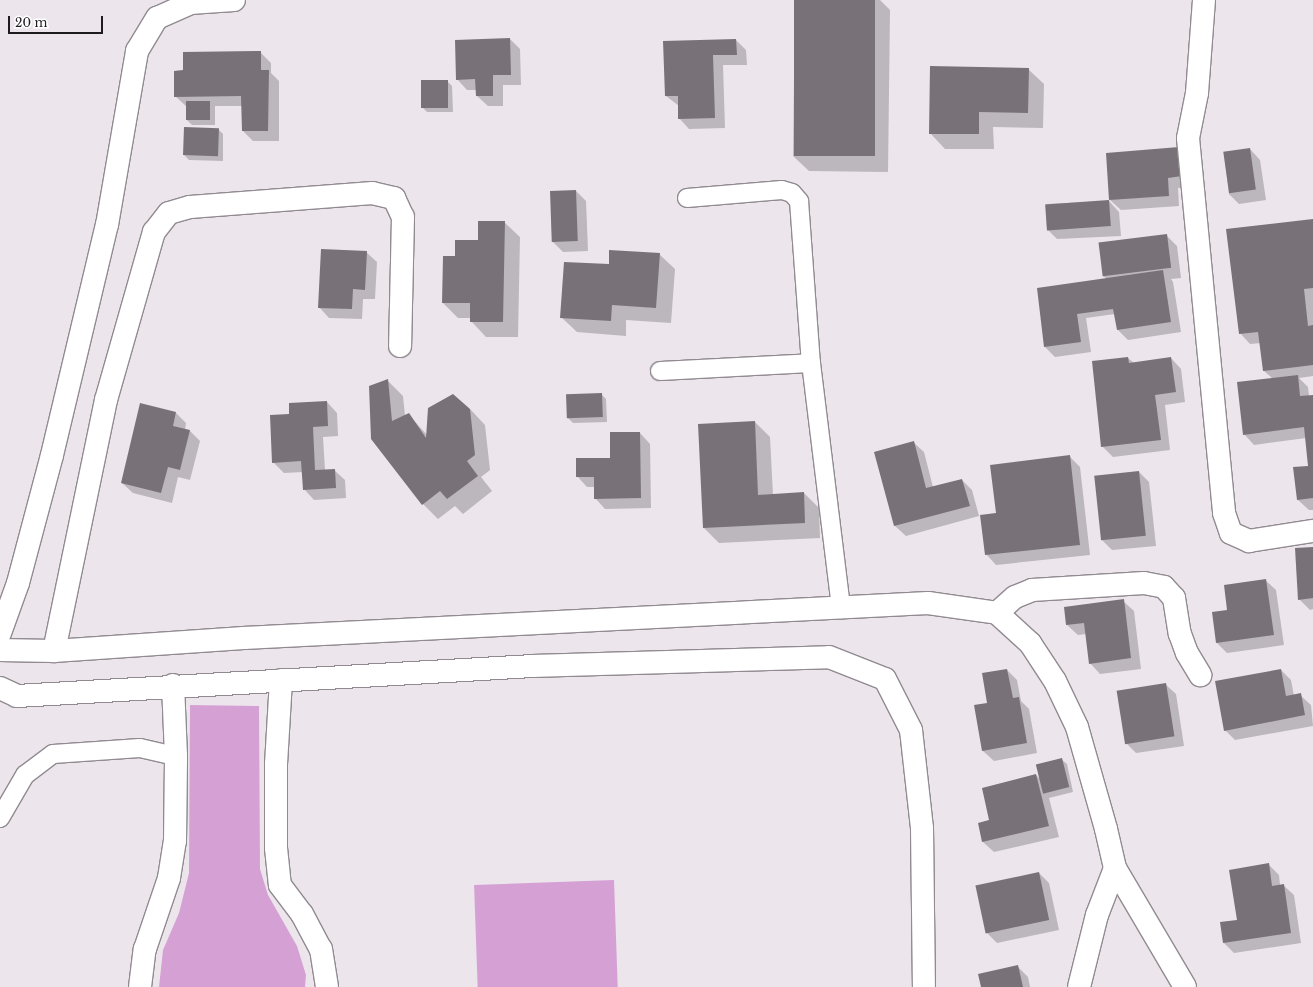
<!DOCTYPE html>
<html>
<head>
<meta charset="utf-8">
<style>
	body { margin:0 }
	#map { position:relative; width:1313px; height:987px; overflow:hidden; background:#ece5ec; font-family:"Libre Baskerville",serif }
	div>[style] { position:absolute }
	.green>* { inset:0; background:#d5a1d5; transform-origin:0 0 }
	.shadow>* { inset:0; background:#0003 }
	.building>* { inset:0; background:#787278; transform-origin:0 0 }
	.roads { filter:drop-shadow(1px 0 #918b91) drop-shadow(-1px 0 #918b91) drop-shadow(0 1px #918b91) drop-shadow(0 -1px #918b91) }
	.service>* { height:18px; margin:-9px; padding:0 9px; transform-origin:9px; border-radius:9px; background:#fff }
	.minor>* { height:22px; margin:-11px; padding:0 11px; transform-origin:11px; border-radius:11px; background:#fff }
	span { translate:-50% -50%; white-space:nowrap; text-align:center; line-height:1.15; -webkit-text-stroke:3px #fff; paint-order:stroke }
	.scale { position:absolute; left:8px; top:16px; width:95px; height:18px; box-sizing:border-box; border:2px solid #1d1b1d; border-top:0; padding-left:5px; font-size:12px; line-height:14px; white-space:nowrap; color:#1d1b1d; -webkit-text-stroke:3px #fff; paint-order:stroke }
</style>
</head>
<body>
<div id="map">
	<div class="green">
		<div style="clip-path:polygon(190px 705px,259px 706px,260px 869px,268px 895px,297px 946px,306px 975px,305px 987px,159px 987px,163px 950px,179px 913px,189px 873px)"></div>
		<div style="left:614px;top:880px;width:107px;height:140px;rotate:88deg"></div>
	</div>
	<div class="shadow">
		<div style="clip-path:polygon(795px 0,880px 0,890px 10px,888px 172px,809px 171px,793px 156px)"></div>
		<div style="clip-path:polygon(510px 39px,520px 49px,521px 85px,503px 85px,503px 106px,488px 106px,477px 96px,477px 90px,467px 90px,457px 79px)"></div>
		<div style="clip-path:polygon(736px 40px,746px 50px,747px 65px,723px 65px,725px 128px,689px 129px,679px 118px,679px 106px,666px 96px,664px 42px)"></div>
		<div style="clip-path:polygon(260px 52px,271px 63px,271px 73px,279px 81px,279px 141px,253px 141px,243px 131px,242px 106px,215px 106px,215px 125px,192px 125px,187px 120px,187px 107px,175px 96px,184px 71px)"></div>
		<div style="clip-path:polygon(1028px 69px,1044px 84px,1043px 128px,993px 127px,994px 149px,945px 149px,930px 133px)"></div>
		<div style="clip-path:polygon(447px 81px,452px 86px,453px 112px,427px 112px,422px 107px)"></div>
		<div style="clip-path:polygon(218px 129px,223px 134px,223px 161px,189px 160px,184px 155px)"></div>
		<div style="clip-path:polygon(1179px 148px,1192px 186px,1178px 188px,1179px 206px,1121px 210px,1110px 200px)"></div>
		<div style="clip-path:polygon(1250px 149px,1260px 160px,1266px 200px,1239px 204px,1229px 194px,1224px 153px)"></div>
		<div style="clip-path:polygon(576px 191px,586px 201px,588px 251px,563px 252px,552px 241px,551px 192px)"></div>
		<div style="clip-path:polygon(1109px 201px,1119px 212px,1121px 236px,1057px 239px,1047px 229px,1046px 204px)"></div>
		<div style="clip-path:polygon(1313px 219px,1313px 376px,1299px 378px,1308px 387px,1309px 396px,1313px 396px,1313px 510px,1309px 510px,1298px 500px,1309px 467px,1306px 438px,1254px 445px,1244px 434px,1273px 379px,1264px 371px,1261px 343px,1250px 344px,1240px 333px)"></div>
		<div style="clip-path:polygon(504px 222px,520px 237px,518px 337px,486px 337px,471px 321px,471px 318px,458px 318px,443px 303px,456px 257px)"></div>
		<div style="clip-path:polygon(1167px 236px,1177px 246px,1181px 278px,1171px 279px,1173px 282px,1181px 332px,1128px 340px,1118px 330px,1115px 314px,1086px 318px,1091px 352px,1055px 357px,1045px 347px,1108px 280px,1103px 276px)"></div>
		<div style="clip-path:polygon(366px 252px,377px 262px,375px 299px,363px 299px,362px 319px,329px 318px,319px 307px)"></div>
		<div style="clip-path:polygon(659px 254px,675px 269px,671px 323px,626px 320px,626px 336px,577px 332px,561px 317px,610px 265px)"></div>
		<div style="clip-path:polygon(1128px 358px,1134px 363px,1171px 358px,1181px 369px,1185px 402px,1165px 405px,1170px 450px,1113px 457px,1102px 446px)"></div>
		<div style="clip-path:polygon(388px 381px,403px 396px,405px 416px,408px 414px,427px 435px,470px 409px,485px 425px,490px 470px,481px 477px,492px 491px,463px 514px,455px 506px,438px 519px,423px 504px,372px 439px)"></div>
		<div style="clip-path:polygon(601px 394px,606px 399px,607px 422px,573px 423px,568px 418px)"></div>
		<div style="clip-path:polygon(327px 402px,337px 413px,338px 436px,323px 437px,325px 470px,334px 470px,345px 480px,346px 498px,314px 500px,304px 489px,303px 472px,284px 473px,273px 462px,290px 415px)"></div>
		<div style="clip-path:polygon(141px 404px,176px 413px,186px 423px,185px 430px,190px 431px,200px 441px,190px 480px,178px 477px,172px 503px,133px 493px,122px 483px)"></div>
		<div style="clip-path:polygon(755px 422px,770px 437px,773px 495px,804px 493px,819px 508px,820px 538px,719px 543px,704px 528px,699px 425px)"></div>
		<div style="clip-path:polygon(611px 433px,640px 433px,650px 444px,651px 508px,605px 509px,595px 498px,595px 487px,587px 487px,577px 476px,611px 459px)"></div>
		<div style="clip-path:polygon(913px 442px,924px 452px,933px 487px,962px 480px,972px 490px,979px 516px,906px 536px,895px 526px,875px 452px)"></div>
		<div style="clip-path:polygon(1069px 456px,1080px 467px,1090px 555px,996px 565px,986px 554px)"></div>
		<div style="clip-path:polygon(1139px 472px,1149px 482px,1156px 546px,1112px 550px,1102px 540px)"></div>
		<div style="clip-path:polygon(1313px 548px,1313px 609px,1310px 610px,1299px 599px)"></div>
		<div style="clip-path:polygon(1265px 580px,1276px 590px,1284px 645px,1227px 653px,1217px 643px,1213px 613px,1228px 611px)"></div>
		<div style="clip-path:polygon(1123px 601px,1134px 611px,1141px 669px,1100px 674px,1090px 663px,1086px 634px,1078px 635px,1067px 625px,1065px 608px)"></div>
		<div style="clip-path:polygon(1007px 670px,1017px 680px,1021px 701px,1029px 709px,1037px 753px,994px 761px,983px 751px,975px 706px,989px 704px)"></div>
		<div style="clip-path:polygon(1281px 670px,1291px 680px,1294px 696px,1300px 695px,1311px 705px,1313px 726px,1235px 740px,1225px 730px)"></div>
		<div style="clip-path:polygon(1165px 684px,1176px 694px,1184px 746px,1136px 753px,1126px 743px)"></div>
		<div style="clip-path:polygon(1061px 759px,1067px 764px,1073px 792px,1049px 798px,1059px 837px,994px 852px,983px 842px,979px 824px,990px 821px,1036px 775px,1041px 780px)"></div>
		<div style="clip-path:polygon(1269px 865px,1279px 875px,1280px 885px,1283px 885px,1294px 895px,1301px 943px,1234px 953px,1224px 943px)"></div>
		<div style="clip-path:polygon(1039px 873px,1049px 883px,1059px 930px,997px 943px,986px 932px)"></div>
		<div style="clip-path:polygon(1017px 966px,1028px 977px,1030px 987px,982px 987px)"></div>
	</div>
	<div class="building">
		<div style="left:794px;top:0;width:81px;height:156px"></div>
		<div style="clip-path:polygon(510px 38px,511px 75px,493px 75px,493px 96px,476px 96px,475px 79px,456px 80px,455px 40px)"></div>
		<div style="clip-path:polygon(736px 39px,737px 55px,713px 55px,715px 118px,678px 119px,678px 96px,665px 96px,663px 41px)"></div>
		<div style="clip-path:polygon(261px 51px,261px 70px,269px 70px,268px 131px,242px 131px,241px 96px,174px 97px,174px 71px,183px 70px,183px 52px)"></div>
		<div style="clip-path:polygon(930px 66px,1029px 68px,1028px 113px,979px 112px,979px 134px,929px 134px)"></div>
		<div style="left:448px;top:80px;width:28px;height:27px;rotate:90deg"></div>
		<div style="left:186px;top:101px;width:24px;height:19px"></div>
		<div style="left:184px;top:127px;width:35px;height:28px;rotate:2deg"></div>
		<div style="clip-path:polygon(1179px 147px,1182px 176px,1168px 178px,1169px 196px,1109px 200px,1106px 153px)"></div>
		<div style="left:1250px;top:148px;width:42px;height:27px;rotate:82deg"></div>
		<div style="left:576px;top:190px;width:51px;height:26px;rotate:88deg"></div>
		<div style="left:1109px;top:200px;width:26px;height:64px;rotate:86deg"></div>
		<div style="clip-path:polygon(1313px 219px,1313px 288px,1304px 289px,1308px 326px,1313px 325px,1313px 365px,1263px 371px,1258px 332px,1239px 334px,1226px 229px)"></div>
		<div style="clip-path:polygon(478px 221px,505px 221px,503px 322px,470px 322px,470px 303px,442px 303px,443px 256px,455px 256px,455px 240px,478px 240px)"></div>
		<div style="left:1167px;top:234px;width:34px;height:69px;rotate:83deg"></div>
		<div style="clip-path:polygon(321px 249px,367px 251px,365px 290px,353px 289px,352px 309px,318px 308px)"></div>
		<div style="clip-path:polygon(609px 250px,660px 253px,656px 308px,612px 305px,611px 321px,560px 318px,564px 262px,609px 264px)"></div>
		<div style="clip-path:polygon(1163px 270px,1171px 322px,1117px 330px,1113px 309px,1077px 314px,1081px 342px,1044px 347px,1037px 288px)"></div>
		<div style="clip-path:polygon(1128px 357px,1129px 363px,1171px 357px,1176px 392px,1155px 395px,1161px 440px,1101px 447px,1092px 361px)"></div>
		<div style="clip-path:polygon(1298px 375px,1300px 396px,1313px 395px,1313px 498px,1297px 500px,1293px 467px,1308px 466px,1304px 427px,1243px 435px,1237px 382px)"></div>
		<div style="clip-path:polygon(388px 379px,392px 421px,409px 413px,426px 438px,428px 408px,453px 394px,470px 409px,475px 455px,467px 461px,478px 476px,447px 499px,440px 491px,422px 505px,371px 439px,369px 386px)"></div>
		<div style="left:602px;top:393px;width:24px;height:36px;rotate:88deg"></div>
		<div style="clip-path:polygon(327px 401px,328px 426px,313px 427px,315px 470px,335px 469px,336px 488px,303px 490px,301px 461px,272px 463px,270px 415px,289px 414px,289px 403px)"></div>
		<div style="clip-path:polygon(140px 403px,176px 412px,173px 426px,190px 430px,180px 470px,168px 467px,161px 493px,121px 483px)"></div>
		<div style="clip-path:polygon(755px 421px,758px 495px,804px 492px,805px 523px,703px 528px,698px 424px)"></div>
		<div style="clip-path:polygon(610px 432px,640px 432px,641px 498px,594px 499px,594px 477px,576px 477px,576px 458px,610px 458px)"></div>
		<div style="clip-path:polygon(914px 441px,926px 488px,962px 479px,970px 506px,894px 526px,874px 452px)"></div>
		<div style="clip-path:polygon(1070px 455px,1080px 545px,985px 555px,980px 515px,996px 513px,990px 465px)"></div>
		<div style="left:1139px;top:471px;width:65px;height:45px;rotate:84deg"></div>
		<div style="clip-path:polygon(1313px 547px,1313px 598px,1298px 600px,1295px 548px)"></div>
		<div style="clip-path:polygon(1266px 579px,1274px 635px,1216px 643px,1212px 612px,1227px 610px,1224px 585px)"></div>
		<div style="clip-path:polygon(1124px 599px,1131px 658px,1089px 664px,1084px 623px,1066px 625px,1064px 607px)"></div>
		<div style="clip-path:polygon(1007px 669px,1013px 698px,1019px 697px,1027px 743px,982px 751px,974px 705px,987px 703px,982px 673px)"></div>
		<div style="clip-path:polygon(1281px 669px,1286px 696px,1301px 693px,1305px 715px,1224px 731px,1215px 681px)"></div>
		<div style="left:1166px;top:683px;width:54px;height:50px;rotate:81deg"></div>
		<div style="left:1062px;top:758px;width:30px;height:27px;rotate:76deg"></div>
		<div style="clip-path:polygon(1036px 774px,1049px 826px,982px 842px,978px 823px,989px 820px,982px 788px)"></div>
		<div style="clip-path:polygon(1269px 863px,1272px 886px,1284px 884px,1291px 933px,1223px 943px,1220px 922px,1237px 920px,1229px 870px)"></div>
		<div style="left:1039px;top:872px;width:49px;height:65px;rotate:78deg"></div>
		<div style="clip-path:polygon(1018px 965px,1023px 987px,981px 987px,978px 974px)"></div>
	</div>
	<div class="roads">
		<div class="service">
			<div style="left:687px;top:198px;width:95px;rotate:-4.8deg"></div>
			<div style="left:782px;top:190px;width:10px;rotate:17deg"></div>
			<div style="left:792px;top:193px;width:11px;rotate:49deg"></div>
			<div style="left:799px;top:201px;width:162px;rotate:85.8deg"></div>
			<div style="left:811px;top:363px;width:248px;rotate:83deg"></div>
			<div style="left:660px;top:371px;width:151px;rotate:-3deg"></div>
			<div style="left:0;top:818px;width:50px;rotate:-59.8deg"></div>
			<div style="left:25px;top:775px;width:35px;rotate:-37deg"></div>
			<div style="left:53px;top:754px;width:87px;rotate:-3.9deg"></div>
			<div style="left:140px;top:748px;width:37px;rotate:13deg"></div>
		</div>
		<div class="minor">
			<div style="left:1204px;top:0;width:93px;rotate:94.3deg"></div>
			<div style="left:1197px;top:93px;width:46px;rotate:101.3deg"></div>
			<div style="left:1188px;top:138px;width:377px;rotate:84.5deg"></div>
			<div style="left:1224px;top:513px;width:21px;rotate:71deg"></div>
			<div style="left:1231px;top:533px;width:20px;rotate:24deg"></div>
			<div style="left:1249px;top:541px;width:65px;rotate:-8.9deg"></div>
			<div style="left:997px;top:613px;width:24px;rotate:-42deg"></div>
			<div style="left:1015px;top:597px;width:18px;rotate:-22deg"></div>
			<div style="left:1032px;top:590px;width:112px;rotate:-3.6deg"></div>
			<div style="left:1144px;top:583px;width:20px;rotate:11deg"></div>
			<div style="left:1164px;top:587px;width:15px;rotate:48deg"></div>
			<div style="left:1174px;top:598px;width:36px;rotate:81deg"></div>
			<div style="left:1180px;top:634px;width:20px;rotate:70deg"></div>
			<div style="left:1187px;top:653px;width:26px;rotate:59deg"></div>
			<div style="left:0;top:633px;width:53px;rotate:-70.2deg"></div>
			<div style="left:18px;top:583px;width:132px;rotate:-75.1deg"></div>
			<div style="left:52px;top:455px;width:236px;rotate:-76.6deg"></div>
			<div style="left:107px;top:225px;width:177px;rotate:-80.2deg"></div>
			<div style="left:137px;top:51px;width:39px;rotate:-59deg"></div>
			<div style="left:157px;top:18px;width:36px;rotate:-24deg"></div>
			<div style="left:190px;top:3px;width:44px;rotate:-3.9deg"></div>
			<div style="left:0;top:650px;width:54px;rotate:1.1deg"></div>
			<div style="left:54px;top:651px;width:190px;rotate:-3.9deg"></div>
			<div style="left:244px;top:638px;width:685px;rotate:-2.93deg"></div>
			<div style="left:928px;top:603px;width:70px;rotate:8.2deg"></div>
			<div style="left:997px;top:613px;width:45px;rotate:42.3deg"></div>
			<div style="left:1030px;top:643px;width:45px;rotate:56.7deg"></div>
			<div style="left:1055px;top:681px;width:51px;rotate:64.4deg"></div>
			<div style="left:1077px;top:727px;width:106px;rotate:74.1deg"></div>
			<div style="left:1106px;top:829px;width:40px;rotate:77deg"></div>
			<div style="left:1115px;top:868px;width:138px;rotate:59.5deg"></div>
			<div style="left:54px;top:651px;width:256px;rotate:-78.3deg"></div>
			<div style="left:106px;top:400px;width:175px;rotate:-74.1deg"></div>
			<div style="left:154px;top:232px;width:24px;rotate:-52deg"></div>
			<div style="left:169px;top:213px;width:22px;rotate:-16deg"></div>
			<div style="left:190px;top:207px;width:183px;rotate:-4.4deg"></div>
			<div style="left:372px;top:193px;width:23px;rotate:13deg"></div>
			<div style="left:394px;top:198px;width:21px;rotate:65deg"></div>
			<div style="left:403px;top:217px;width:129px;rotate:91.3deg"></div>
			<div style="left:281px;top:680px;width:84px;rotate:93.4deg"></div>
			<div style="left:276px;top:764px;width:84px;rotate:90deg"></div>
			<div style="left:276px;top:848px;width:37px;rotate:84deg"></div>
			<div style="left:280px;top:885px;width:36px;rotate:53deg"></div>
			<div style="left:302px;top:914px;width:40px;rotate:62deg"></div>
			<div style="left:321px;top:949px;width:38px;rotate:81deg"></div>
			<div style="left:0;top:688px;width:19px;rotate:25deg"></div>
			<div style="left:17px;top:696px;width:516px;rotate:-3.33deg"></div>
			<div style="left:532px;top:666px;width:297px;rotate:-1.7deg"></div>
			<div style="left:829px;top:657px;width:60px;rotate:21.4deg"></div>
			<div style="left:885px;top:679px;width:57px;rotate:63deg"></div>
			<div style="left:911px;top:730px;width:99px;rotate:83.6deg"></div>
			<div style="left:922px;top:828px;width:159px;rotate:89.3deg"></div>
			<div style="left:140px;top:987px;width:38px;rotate:-83deg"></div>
			<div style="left:145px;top:949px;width:75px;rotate:-71.3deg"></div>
			<div style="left:169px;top:878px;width:37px;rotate:-81deg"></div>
			<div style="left:175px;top:841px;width:85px;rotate:-89.3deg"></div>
			<div style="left:176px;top:756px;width:71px;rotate:-92.4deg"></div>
			<div style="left:1079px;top:987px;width:74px;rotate:-76deg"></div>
			<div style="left:1097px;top:915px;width:50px;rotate:-69deg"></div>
		</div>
	</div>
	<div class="scale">20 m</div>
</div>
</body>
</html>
